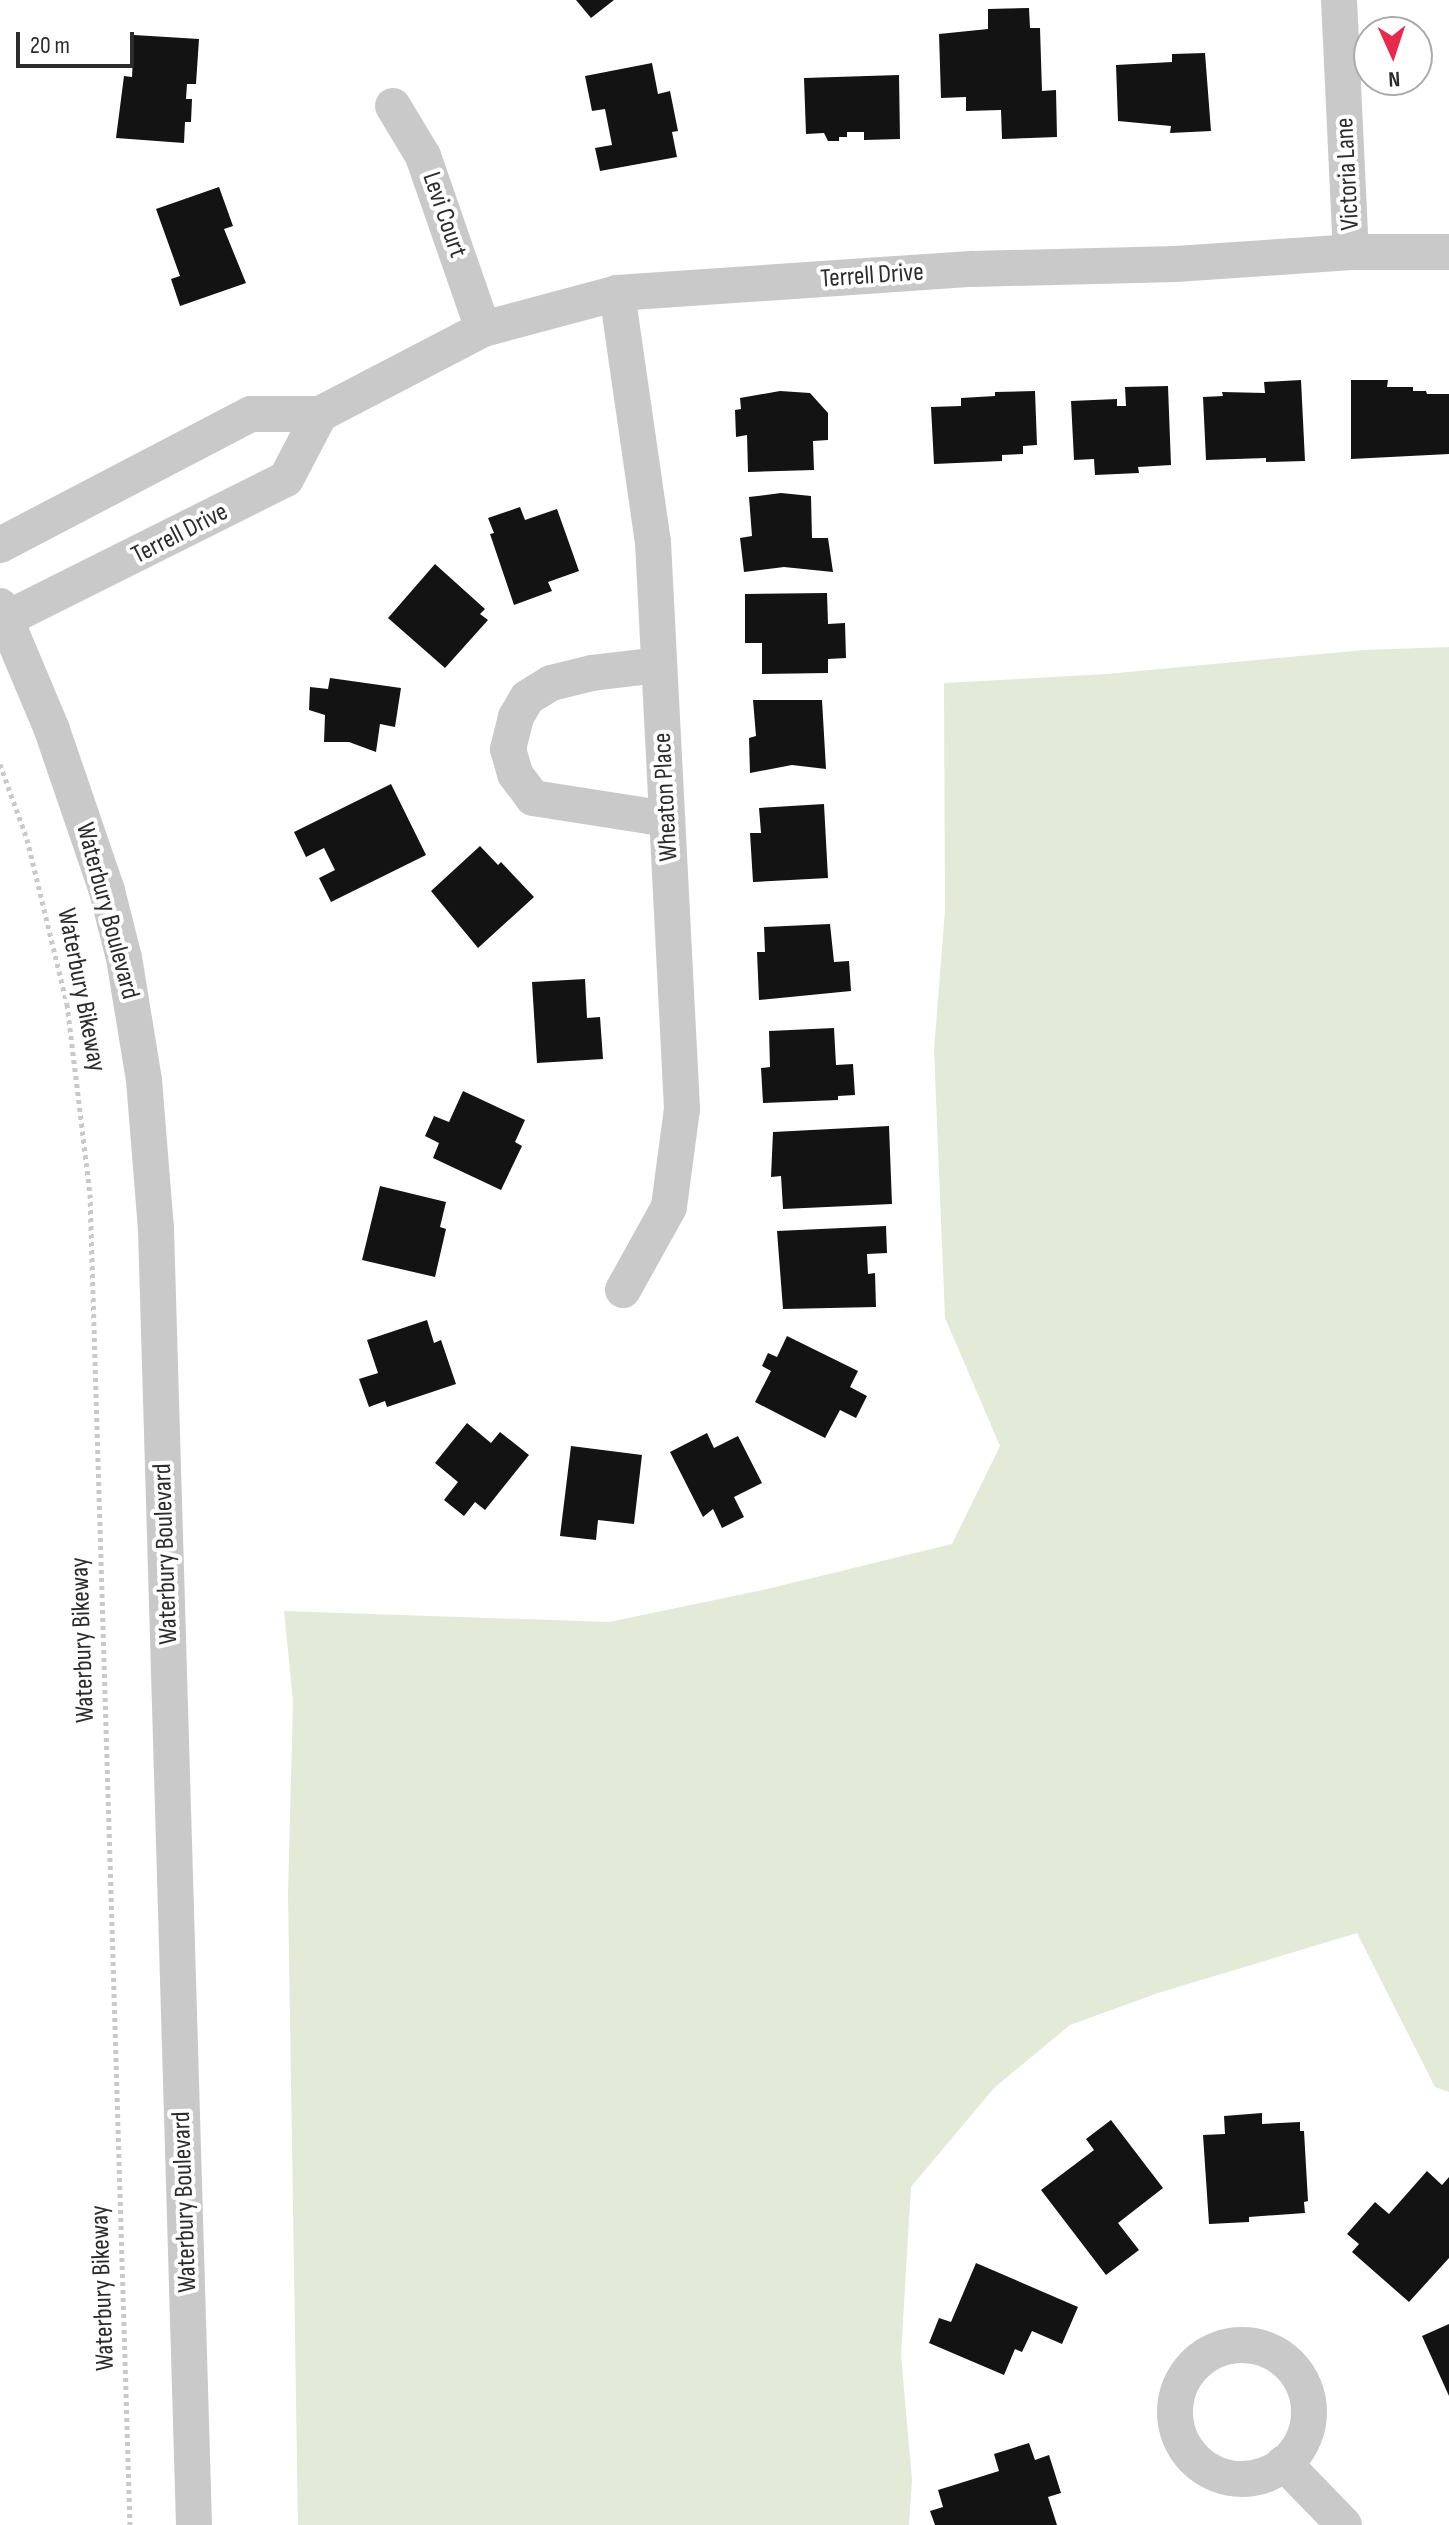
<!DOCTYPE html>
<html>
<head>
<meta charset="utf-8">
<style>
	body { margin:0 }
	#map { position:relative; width:1449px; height:2525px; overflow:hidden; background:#fff; font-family:"Sofia Sans Condensed",sans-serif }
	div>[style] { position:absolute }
	.green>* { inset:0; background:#e4ead8 }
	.building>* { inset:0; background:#131313 }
	.path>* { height:5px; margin-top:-2.5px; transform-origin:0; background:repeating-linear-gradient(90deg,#c9c9c9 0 4px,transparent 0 8px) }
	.minor>* { height:36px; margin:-18px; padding:0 18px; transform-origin:18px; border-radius:18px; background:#c9c9c9 }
	.minor>.ring { margin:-18px; padding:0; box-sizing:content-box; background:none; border:36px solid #c9c9c9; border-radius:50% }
	span { translate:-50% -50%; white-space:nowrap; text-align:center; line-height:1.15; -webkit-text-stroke:8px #fff; paint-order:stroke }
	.street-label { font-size:26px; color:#2c2c2c }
	.north { position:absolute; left:1353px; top:16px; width:80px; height:80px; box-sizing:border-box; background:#fff; border:2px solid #ababab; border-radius:50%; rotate:177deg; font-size:22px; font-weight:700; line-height:32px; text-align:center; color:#2c2c2c }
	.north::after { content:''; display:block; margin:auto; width:28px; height:36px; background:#e8294c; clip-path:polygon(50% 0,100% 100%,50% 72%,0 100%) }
	.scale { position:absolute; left:16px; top:32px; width:118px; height:36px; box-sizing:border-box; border:4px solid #2c2c2c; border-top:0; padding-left:10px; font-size:24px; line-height:28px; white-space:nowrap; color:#2c2c2c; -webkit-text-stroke:6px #fff; paint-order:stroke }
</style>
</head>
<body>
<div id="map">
	<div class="green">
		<div style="clip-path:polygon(1449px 647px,1449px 2092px,1435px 2087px,1357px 1933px,1158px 1993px,1070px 2025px,994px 2088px,911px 2187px,901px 2355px,912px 2480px,909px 2525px,298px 2525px,288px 1893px,293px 1701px,284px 1611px,609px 1622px,767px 1589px,952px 1544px,1000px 1446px,945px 1318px,934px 1050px,945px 911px,944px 683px,1107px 674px,1364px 650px)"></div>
	</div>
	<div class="building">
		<div style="clip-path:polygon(576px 0,614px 0,591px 18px)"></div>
		<div style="clip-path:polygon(1029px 8px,1030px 28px,1040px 28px,1042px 91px,1056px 90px,1057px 137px,1002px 139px,1001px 110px,966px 111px,966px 97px,941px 98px,939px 34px,988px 29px,988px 9px)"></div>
		<div style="clip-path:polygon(134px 35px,199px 39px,196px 84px,187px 84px,186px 99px,192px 99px,191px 122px,185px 122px,184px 143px,116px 138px,124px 76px,132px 77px)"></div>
		<div style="clip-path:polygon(1205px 53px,1211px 131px,1170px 133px,1171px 126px,1118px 121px,1116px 65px,1172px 62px,1172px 54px)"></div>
		<div style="clip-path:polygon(652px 63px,658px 94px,670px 91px,678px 131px,672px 132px,677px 157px,600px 171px,595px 148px,612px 145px,605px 109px,592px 111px,585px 76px)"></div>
		<div style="clip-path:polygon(899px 75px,900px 139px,864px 140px,864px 132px,847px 132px,847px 137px,839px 137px,839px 141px,828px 141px,824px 133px,806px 134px,804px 78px)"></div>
		<div style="clip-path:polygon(219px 187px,233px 226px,224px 229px,246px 283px,180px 306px,171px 279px,180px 276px,156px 209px)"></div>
		<div style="clip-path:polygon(1301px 380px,1305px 461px,1266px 462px,1266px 458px,1206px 460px,1203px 397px,1223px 396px,1222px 392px,1265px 393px,1264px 382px)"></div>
		<div style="clip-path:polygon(1351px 380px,1388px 380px,1387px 387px,1413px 387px,1413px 391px,1426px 391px,1427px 394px,1449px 394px,1449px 454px,1351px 459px)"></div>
		<div style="clip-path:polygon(1168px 386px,1171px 465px,1138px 467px,1139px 473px,1095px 475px,1094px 459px,1074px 460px,1071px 401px,1117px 399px,1117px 406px,1126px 406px,1125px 387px)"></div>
		<div style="clip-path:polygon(780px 391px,810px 393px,828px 413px,828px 440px,813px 441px,814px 470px,748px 472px,747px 435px,736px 437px,735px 410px,741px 409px,740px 398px)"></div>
		<div style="clip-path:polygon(1035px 391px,1037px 445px,1023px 446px,1023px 454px,1002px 455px,1002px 461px,934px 464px,931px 407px,961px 406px,961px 398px,995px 396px,995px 392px)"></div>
		<div style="clip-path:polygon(781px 493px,811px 496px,812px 538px,828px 538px,833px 572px,784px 567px,744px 572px,740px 538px,752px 536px,749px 497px)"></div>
		<div style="clip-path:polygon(520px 507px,525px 520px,557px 509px,579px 571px,548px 582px,552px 591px,514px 605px,490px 534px,494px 533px,488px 518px)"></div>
		<div style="clip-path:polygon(435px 564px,485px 609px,480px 614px,488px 620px,445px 668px,388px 618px)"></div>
		<div style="clip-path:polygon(827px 593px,828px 624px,845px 623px,846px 658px,828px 659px,828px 673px,762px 674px,762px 643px,745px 643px,745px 594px)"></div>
		<div style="clip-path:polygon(330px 678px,401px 688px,395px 727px,380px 724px,376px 752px,349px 742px,324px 742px,325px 715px,309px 710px,310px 687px,328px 689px)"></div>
		<div style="clip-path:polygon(753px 700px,822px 700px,826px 769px,792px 765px,750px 773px,749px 738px,756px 736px)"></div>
		<div style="clip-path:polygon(391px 784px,426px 855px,331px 902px,319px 878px,335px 870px,324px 848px,306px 857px,294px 832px)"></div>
		<div style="clip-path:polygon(824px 804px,828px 878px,753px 882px,750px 833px,761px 833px,759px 808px)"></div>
		<div style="clip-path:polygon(480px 846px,498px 865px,501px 862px,534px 897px,478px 948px,431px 891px)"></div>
		<div style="clip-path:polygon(830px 924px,834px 962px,849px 961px,851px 991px,759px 1000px,757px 952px,765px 952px,764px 927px)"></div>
		<div style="clip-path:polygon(585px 979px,587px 1018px,600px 1017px,603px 1059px,537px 1063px,532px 982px)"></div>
		<div style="clip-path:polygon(834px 1028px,836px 1065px,853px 1064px,855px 1095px,838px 1096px,838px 1100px,763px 1103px,761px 1068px,770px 1067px,769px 1031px)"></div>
		<div style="clip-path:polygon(463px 1091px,525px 1120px,515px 1142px,522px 1146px,501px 1190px,433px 1158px,439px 1143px,425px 1136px,434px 1116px,449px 1122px)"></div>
		<div style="clip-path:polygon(889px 1126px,892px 1204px,783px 1209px,781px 1176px,771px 1177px,773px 1132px)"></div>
		<div style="clip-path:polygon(380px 1186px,446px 1202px,440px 1227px,446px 1229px,435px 1277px,362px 1260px)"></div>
		<div style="clip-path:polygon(886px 1226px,887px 1253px,867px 1254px,868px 1274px,875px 1273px,876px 1307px,783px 1309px,777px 1231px)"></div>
		<div style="clip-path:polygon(427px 1320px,434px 1343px,441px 1340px,456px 1384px,387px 1407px,385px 1401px,369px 1407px,359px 1379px,378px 1373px,367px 1340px)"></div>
		<div style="clip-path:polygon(787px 1336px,858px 1371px,850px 1387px,867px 1396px,856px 1418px,840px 1410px,825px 1438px,755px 1402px,771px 1371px,762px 1366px,768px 1353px,777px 1357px)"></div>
		<div style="clip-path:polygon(467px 1423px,491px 1443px,500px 1432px,529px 1455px,485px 1510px,475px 1502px,464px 1516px,444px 1500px,458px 1482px,435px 1463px)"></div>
		<div style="clip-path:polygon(707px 1433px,714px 1448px,738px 1436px,762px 1483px,734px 1497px,744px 1517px,722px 1528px,713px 1509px,703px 1517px,670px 1452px)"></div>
		<div style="clip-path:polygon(571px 1446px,642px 1455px,634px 1524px,598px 1520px,596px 1540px,560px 1536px)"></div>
		<div style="clip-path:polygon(1262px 2113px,1262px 2124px,1300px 2122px,1300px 2131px,1304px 2131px,1308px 2201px,1304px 2202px,1305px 2213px,1249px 2217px,1249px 2222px,1209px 2224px,1203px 2135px,1225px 2134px,1224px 2116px)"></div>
		<div style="clip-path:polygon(1111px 2120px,1163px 2188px,1118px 2223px,1139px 2250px,1106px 2275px,1041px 2190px,1094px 2150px,1086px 2139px)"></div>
		<div style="clip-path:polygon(1427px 2171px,1442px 2185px,1449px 2177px,1449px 2258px,1409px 2302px,1352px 2252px,1359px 2244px,1347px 2234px,1375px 2202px,1389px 2214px)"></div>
		<div style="clip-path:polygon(976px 2263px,1078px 2307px,1062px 2344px,1032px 2331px,1022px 2352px,1015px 2349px,1004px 2375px,929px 2343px,939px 2318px,951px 2322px)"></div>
		<div style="clip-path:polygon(1449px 2324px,1449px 2396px,1422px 2336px)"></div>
		<div style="clip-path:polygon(1029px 2443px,1035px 2460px,1049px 2455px,1061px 2493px,1048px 2497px,1057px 2525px,935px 2525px,930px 2511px,943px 2507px,938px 2490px,999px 2471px,994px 2454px)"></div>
	</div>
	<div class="path">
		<div style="left:0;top:764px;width:80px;rotate:70.2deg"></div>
		<div style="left:27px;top:839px;width:170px;rotate:76.4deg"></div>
		<div style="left:67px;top:1004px;width:191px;rotate:83.1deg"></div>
		<div style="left:90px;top:1194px;width:1332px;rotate:88.28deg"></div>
	</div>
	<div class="minor">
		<div style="left:1339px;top:0;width:252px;rotate:87.3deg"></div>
		<div style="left:393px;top:106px;width:58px;rotate:59deg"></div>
		<div style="left:423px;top:156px;width:183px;rotate:70.9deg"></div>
		<div style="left:617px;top:293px;width:252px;rotate:81.8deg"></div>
		<div style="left:653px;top:542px;width:568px;rotate:87.07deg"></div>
		<div style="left:682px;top:1109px;width:99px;rotate:97.6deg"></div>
		<div style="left:669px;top:1207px;width:95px;rotate:119deg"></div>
		<div style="left:0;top:545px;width:283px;rotate:-27.6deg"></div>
		<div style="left:251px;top:414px;width:69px"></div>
		<div style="left:320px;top:414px;width:184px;rotate:-27.5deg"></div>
		<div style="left:483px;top:329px;width:139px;rotate:-15deg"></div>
		<div style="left:617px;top:293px;width:355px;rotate:-3.9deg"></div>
		<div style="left:971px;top:269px;width:205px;rotate:-1.4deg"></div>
		<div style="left:1176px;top:264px;width:175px;rotate:-3.9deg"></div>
		<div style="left:1351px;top:252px;width:98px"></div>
		<div style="left:0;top:606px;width:134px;rotate:67.2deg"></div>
		<div style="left:52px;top:730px;width:170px;rotate:71.1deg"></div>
		<div style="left:107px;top:891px;width:69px;rotate:75.8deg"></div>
		<div style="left:124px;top:958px;width:124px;rotate:80.7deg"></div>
		<div style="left:144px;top:1080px;width:149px;rotate:85.4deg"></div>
		<div style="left:156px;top:1229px;width:1297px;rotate:88.32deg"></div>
		<div style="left:6px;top:619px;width:313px;rotate:-26.6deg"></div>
		<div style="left:286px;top:479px;width:73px;rotate:-62.4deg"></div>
		<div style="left:659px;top:665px;width:67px;rotate:173.2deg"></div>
		<div style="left:592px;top:673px;width:42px;rotate:166.3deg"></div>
		<div style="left:551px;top:683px;width:28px;rotate:148deg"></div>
		<div style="left:527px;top:698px;width:22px;rotate:120deg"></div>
		<div style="left:516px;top:717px;width:33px;rotate:104deg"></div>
		<div style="left:508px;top:749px;width:26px;rotate:74deg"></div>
		<div style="left:515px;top:774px;width:30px;rotate:53deg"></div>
		<div style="left:533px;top:798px;width:136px;rotate:8.9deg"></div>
		<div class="ring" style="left:1175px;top:2345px;width:98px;height:98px"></div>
		<div style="left:1284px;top:2463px;width:86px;rotate:45.9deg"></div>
	</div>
	<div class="street-label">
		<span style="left:1348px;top:174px;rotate:-93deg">Victoria Lane</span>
		<span style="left:444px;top:215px;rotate:71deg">Levi Court</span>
		<span style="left:872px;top:276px;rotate:-4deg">Terrell Drive</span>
		<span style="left:180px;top:534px;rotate:-27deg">Terrell Drive</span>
		<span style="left:666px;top:797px;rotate:-93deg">Wheaton Place</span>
		<span style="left:107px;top:911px;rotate:75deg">Waterbury Boulevard</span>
		<span style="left:81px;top:990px;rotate:79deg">Waterbury Bikeway</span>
		<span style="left:166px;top:1554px;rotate:-92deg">Waterbury Boulevard</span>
		<span style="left:83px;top:1640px;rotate:-92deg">Waterbury Bikeway</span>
		<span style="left:185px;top:2202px;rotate:-92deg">Waterbury Boulevard</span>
		<span style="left:103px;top:2288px;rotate:-92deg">Waterbury Bikeway</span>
	</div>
	<div class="north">N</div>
	<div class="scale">20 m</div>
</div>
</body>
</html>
